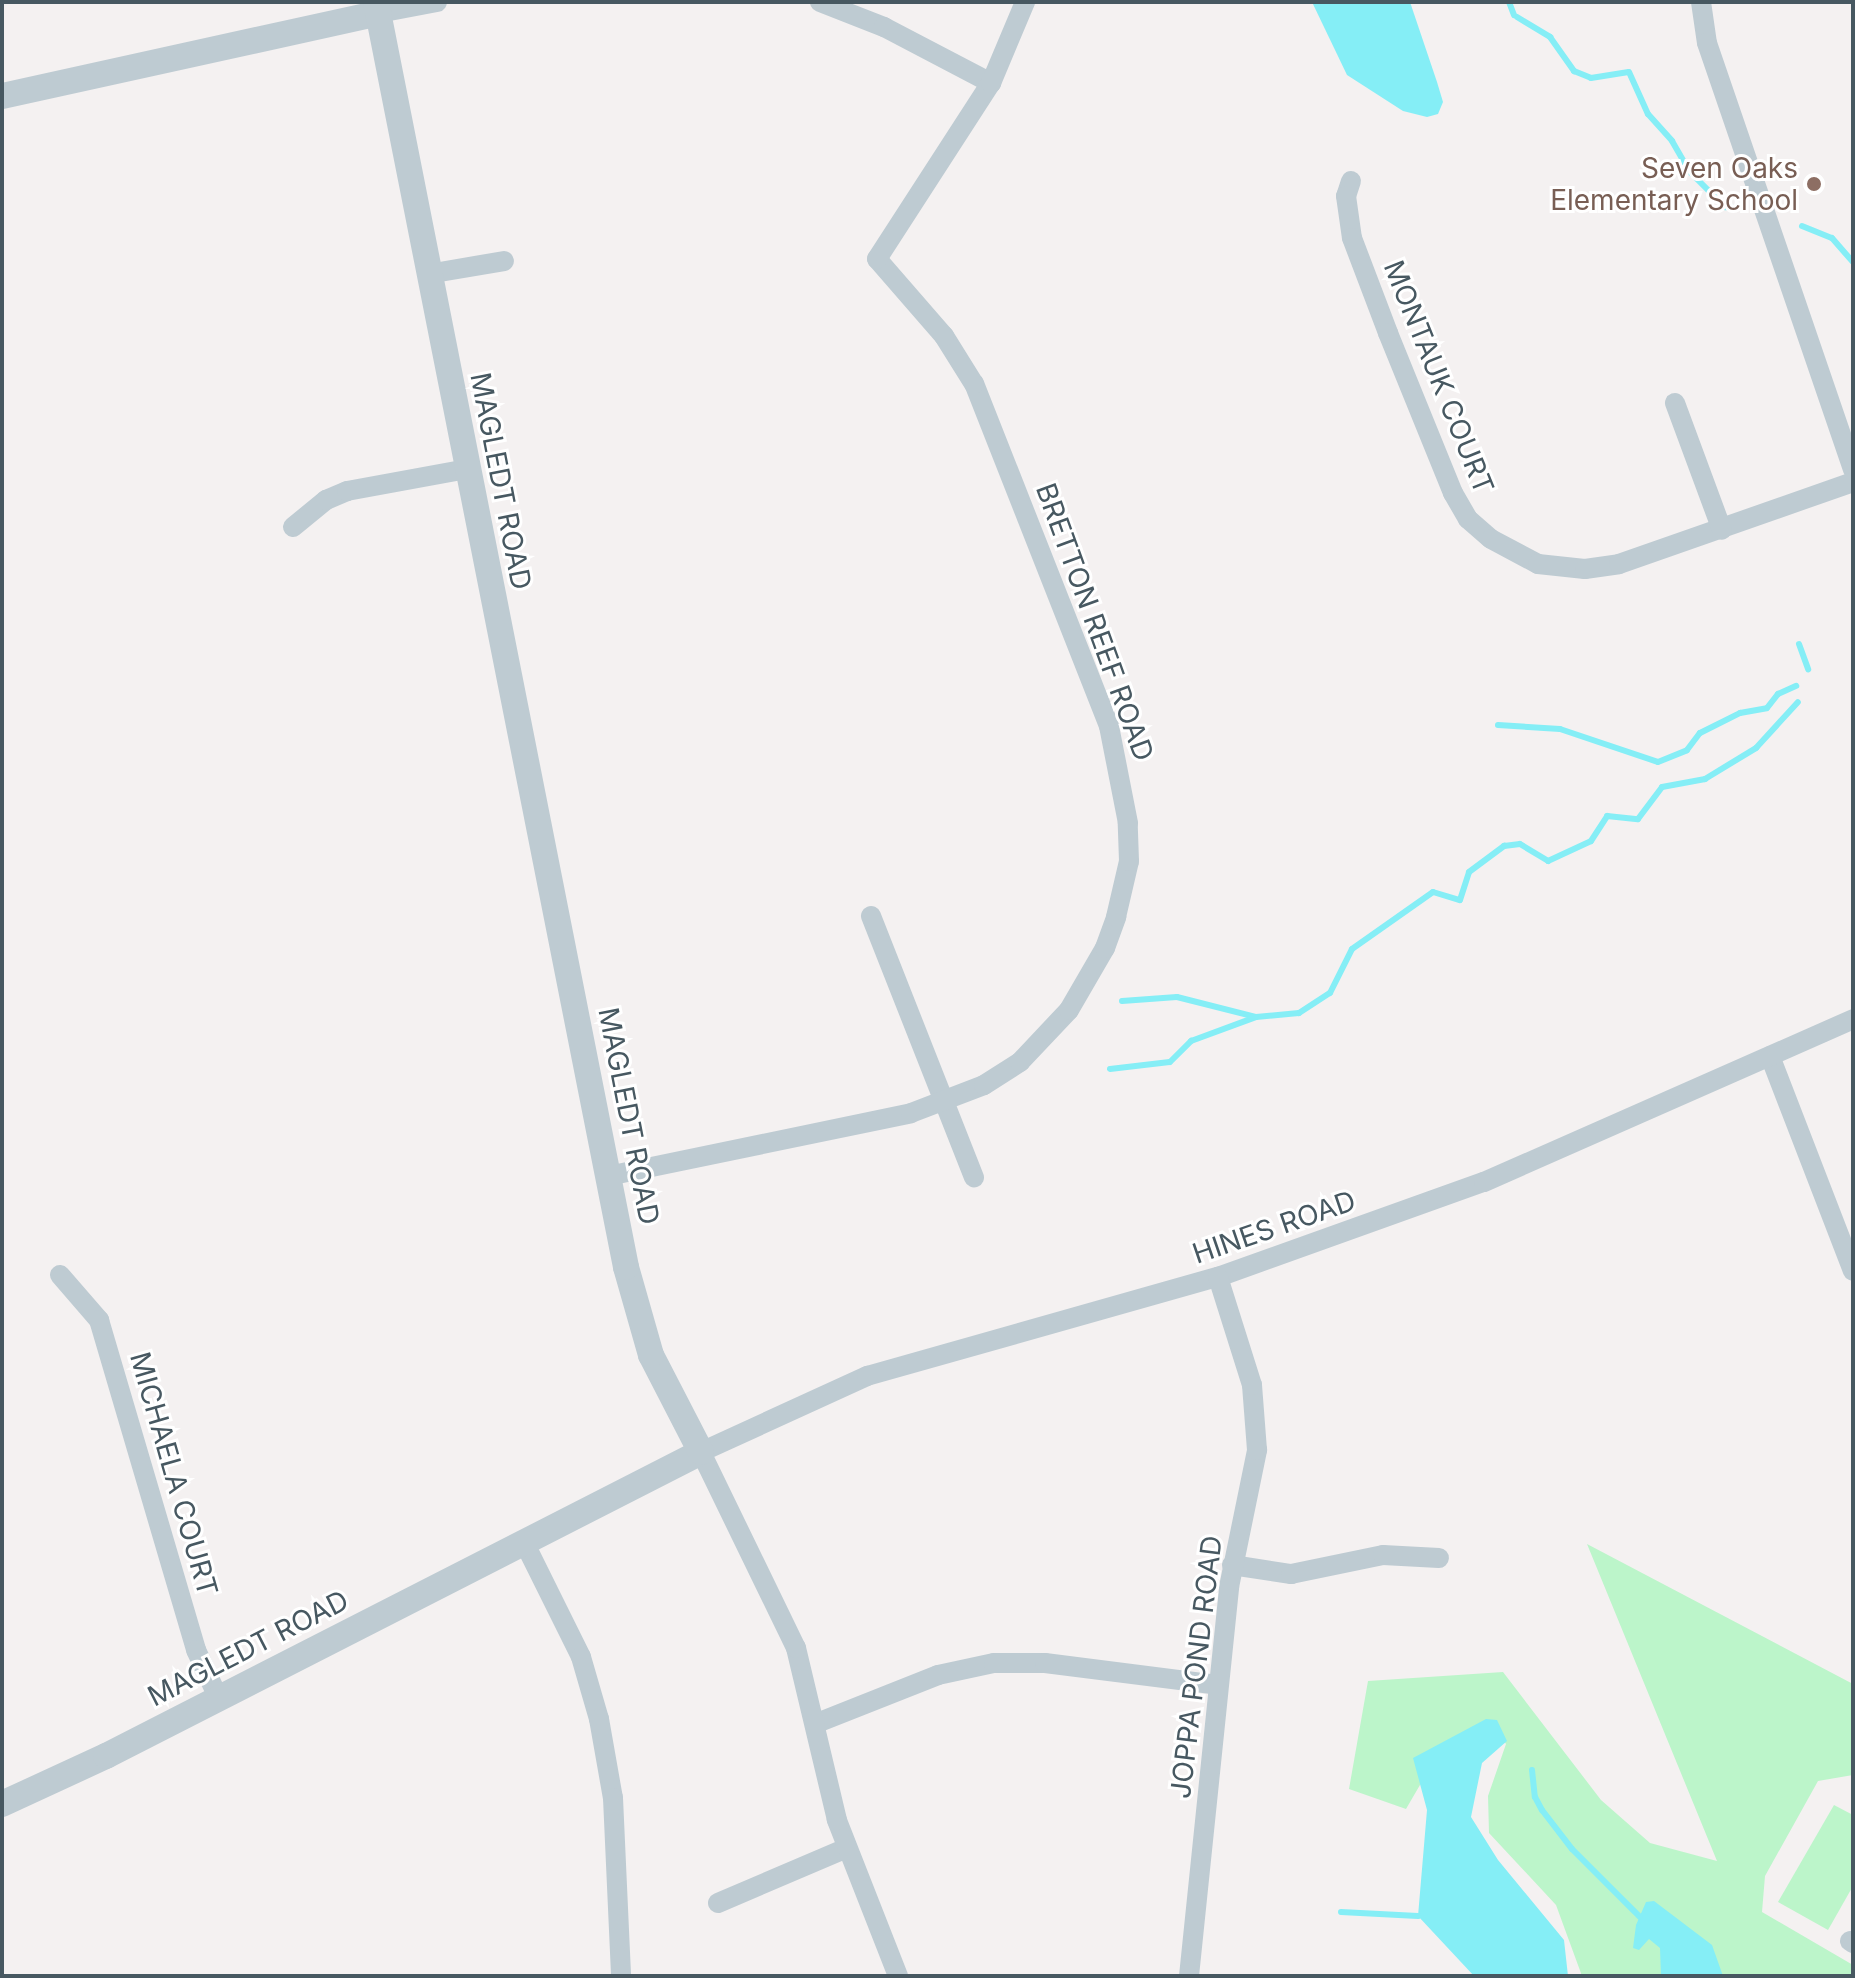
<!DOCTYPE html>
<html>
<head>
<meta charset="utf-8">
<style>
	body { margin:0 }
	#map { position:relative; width:1855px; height:1978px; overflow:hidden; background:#f4f1f1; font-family:Inter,sans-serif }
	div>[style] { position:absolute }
	.green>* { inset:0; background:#bcf5ca }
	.water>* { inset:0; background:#85eef6 }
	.stream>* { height:6px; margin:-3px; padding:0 3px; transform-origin:3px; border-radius:3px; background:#85eef6 }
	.minor>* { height:20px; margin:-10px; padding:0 10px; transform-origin:10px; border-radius:10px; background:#becbd2 }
	.tertiary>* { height:26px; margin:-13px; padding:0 13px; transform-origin:13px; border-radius:13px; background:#becbd2 }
	.dots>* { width:22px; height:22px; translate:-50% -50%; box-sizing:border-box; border:4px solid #fff; border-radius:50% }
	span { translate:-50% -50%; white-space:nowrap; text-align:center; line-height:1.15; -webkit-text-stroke:6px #fff; paint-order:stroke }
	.education-label { font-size:28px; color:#785e54 }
	.right { translate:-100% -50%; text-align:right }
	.street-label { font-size:28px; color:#475861 }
	.frame { position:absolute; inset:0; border:4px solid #475861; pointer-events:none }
</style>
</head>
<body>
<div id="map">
	<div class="green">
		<div style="clip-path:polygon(1587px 1544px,1853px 1684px,1853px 1775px,1818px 1781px,1765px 1876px,1762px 1912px,1853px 1965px,1853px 1976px,1582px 1976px,1556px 1905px,1489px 1833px,1488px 1796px,1506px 1744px,1490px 1721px,1438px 1754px,1406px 1809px,1349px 1789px,1368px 1681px,1503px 1672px,1601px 1800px,1650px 1843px,1717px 1861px)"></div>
		<div style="clip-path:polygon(1834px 1805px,1853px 1815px,1853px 1886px,1828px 1930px,1778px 1902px)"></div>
	</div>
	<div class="water">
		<div style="clip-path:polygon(1312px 2px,1410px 2px,1437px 82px,1443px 102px,1438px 114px,1427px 117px,1403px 111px,1347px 75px)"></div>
		<div style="clip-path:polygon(1486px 1719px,1497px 1720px,1507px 1741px,1482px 1763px,1471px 1817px,1498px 1860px,1564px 1940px,1568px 1976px,1474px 1976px,1418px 1916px,1427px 1810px,1413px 1758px)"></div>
		<div style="clip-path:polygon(1654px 1901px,1712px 1945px,1723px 1976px,1661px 1976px,1660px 1948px,1649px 1939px,1639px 1950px,1633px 1948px,1636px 1925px,1646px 1902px)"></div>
	</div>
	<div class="stream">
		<div style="left:1509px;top:2px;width:14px;rotate:69deg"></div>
		<div style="left:1517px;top:17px;width:39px;rotate:31deg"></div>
		<div style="left:1550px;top:37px;width:42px;rotate:54.8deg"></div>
		<div style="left:1574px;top:71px;width:18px;rotate:22deg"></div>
		<div style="left:1591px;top:78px;width:38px;rotate:-9deg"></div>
		<div style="left:1629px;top:72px;width:46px;rotate:65.7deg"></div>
		<div style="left:1648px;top:114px;width:36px;rotate:48deg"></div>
		<div style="left:1672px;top:141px;width:34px;rotate:60deg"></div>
		<div style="left:1689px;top:171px;width:51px;rotate:45deg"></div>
		<div style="left:1725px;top:207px;width:9px;rotate:6deg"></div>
		<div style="left:1802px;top:226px;width:32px;rotate:22deg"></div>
		<div style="left:1832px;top:238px;width:32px;rotate:49deg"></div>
		<div style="left:1799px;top:644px;width:27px;rotate:70deg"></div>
		<div style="left:1498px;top:725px;width:62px;rotate:3.7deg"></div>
		<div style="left:1560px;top:729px;width:103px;rotate:18.6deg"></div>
		<div style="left:1658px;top:762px;width:31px;rotate:-22deg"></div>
		<div style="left:1687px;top:750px;width:21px;rotate:-53deg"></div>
		<div style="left:1700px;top:733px;width:45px;rotate:-26.6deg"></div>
		<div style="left:1740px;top:713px;width:27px;rotate:-10deg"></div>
		<div style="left:1767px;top:708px;width:18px;rotate:-52deg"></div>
		<div style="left:1778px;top:694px;width:20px;rotate:-24deg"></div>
		<div style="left:1122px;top:1001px;width:55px;rotate:-4.2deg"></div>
		<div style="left:1177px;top:997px;width:81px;rotate:14.2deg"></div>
		<div style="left:1256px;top:1017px;width:43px;rotate:-5.3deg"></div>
		<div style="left:1299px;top:1013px;width:37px;rotate:-33deg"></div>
		<div style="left:1330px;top:993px;width:49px;rotate:-63.4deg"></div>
		<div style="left:1352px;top:949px;width:99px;rotate:-35.1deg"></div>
		<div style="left:1433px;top:892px;width:28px;rotate:17deg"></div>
		<div style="left:1460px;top:900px;width:29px;rotate:-72deg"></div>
		<div style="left:1469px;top:872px;width:44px;rotate:-36.6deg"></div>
		<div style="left:1504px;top:846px;width:16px;rotate:-7deg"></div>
		<div style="left:1520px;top:844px;width:33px;rotate:31deg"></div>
		<div style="left:1548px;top:861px;width:47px;rotate:-24.9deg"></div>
		<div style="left:1591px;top:841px;width:30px;rotate:-57deg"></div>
		<div style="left:1607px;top:816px;width:31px;rotate:6deg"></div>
		<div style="left:1638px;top:819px;width:40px;rotate:-53deg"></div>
		<div style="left:1662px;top:787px;width:44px;rotate:-10.5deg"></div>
		<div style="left:1705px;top:779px;width:60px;rotate:-31.3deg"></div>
		<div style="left:1756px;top:748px;width:62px;rotate:-47.6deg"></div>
		<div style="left:1110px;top:1069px;width:60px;rotate:-6.7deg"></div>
		<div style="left:1170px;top:1062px;width:30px;rotate:-45deg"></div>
		<div style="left:1191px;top:1041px;width:69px;rotate:-20.3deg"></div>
		<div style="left:1532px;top:1770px;width:27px;rotate:84deg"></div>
		<div style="left:1535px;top:1797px;width:15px;rotate:62deg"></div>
		<div style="left:1542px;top:1810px;width:49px;rotate:52.4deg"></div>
		<div style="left:1572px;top:1849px;width:96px;rotate:45deg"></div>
		<div style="left:1341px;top:1912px;width:77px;rotate:3deg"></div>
	</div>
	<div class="minor">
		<div style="left:820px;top:2px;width:69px;rotate:21.3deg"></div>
		<div style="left:884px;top:27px;width:121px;rotate:27.6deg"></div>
		<div style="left:1701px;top:2px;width:41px;rotate:81.7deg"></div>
		<div style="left:1707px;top:43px;width:451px;rotate:71.1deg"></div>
		<div style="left:379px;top:13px;width:59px;rotate:-10.7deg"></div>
		<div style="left:1351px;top:181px;width:16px;rotate:108deg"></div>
		<div style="left:1346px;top:196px;width:42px;rotate:81.9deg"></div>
		<div style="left:1352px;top:238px;width:102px;rotate:69.2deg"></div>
		<div style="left:1388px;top:333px;width:173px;rotate:67.9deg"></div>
		<div style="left:1453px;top:493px;width:30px;rotate:60deg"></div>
		<div style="left:1468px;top:519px;width:30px;rotate:41deg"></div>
		<div style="left:1491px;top:539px;width:53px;rotate:28deg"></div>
		<div style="left:1538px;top:564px;width:47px;rotate:6.1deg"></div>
		<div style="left:1585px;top:569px;width:34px;rotate:-8deg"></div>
		<div style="left:1619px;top:564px;width:248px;rotate:-19.3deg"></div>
		<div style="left:428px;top:274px;width:77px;rotate:-9.7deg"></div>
		<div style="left:1675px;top:403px;width:135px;rotate:69.7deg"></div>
		<div style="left:293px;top:527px;width:43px;rotate:-39.3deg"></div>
		<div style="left:326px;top:500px;width:23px;rotate:-23deg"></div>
		<div style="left:347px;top:491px;width:122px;rotate:-10.4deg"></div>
		<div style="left:871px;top:916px;width:281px;rotate:68.5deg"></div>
		<div style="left:1770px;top:1056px;width:230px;rotate:68.9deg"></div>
		<div style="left:608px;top:1176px;width:309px;rotate:-11.7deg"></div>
		<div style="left:911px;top:1113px;width:78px;rotate:-21deg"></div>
		<div style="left:984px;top:1085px;width:43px;rotate:-32.6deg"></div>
		<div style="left:1020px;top:1062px;width:71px;rotate:-46.7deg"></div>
		<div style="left:1069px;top:1010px;width:72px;rotate:-59.9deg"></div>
		<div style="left:1105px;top:948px;width:33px;rotate:-70deg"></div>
		<div style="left:1116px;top:917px;width:57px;rotate:-76.9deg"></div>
		<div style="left:1129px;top:861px;width:38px;rotate:-92deg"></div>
		<div style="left:1128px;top:823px;width:99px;rotate:-101.1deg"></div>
		<div style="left:1109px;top:726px;width:368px;rotate:-111.5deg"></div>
		<div style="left:974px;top:384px;width:57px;rotate:-122deg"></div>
		<div style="left:944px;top:336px;width:102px;rotate:-131deg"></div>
		<div style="left:877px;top:259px;width:210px;rotate:-57.1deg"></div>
		<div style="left:991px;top:83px;width:88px;rotate:-67.2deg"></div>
		<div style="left:60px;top:1275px;width:60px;rotate:49.1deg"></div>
		<div style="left:99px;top:1320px;width:344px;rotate:73.6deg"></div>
		<div style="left:196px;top:1650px;width:54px;rotate:64.9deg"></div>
		<div style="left:525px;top:1544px;width:126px;rotate:63.6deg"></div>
		<div style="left:581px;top:1657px;width:65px;rotate:73.8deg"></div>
		<div style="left:599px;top:1719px;width:80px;rotate:80deg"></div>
		<div style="left:613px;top:1798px;width:178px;rotate:87.4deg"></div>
		<div style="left:1232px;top:1565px;width:60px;rotate:8.7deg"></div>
		<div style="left:1291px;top:1574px;width:94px;rotate:-11.7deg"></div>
		<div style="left:1383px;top:1555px;width:56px;rotate:3.1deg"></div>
		<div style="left:817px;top:1723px;width:130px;rotate:-21.6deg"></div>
		<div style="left:938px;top:1675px;width:57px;rotate:-12.1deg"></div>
		<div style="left:994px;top:1663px;width:51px"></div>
		<div style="left:1045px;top:1663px;width:174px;rotate:7.2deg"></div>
		<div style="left:718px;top:1903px;width:140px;rotate:-23.1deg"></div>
		<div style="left:1850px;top:1941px;width:4px;rotate:34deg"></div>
		<div style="left:898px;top:1976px;width:168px;rotate:-111.4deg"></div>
		<div style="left:837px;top:1820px;width:177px;rotate:-103.4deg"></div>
		<div style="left:796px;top:1648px;width:218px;rotate:-115.9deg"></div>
		<div style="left:701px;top:1452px;width:183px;rotate:-24.6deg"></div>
		<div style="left:867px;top:1376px;width:365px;rotate:-15.8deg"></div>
		<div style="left:1218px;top:1277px;width:282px;rotate:-19.7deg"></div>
		<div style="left:1484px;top:1182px;width:403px;rotate:-23.8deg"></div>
		<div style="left:1189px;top:1976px;width:391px;rotate:-84.1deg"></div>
		<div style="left:1229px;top:1587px;width:140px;rotate:-78.4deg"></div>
		<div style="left:1257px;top:1450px;width:65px;rotate:-94.4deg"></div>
		<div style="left:1252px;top:1385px;width:113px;rotate:-107.5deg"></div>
	</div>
	<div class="tertiary">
		<div style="left:2px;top:96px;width:386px;rotate:-12.4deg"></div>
		<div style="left:2px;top:1804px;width:115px;rotate:-24.8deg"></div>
		<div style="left:106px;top:1756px;width:668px;rotate:-27.06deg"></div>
		<div style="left:701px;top:1452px;width:109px;rotate:-117.3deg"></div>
		<div style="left:651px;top:1355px;width:91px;rotate:-105.9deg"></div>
		<div style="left:626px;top:1267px;width:1289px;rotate:-101.18deg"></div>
	</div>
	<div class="dots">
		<div style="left:1814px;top:184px;background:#8d6e63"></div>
	</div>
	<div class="education-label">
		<span class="right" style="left:1798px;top:184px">Seven Oaks<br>Elementary School</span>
	</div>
	<div class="street-label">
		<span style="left:1439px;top:377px;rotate:68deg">MONTAUK COURT</span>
		<span style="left:501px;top:481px;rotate:79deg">MAGLEDT ROAD</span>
		<span style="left:1095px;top:622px;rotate:70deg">BRETTON REEF ROAD</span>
		<span style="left:629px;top:1116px;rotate:79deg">MAGLEDT ROAD</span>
		<span style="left:1274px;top:1227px;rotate:-19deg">HINES ROAD</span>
		<span style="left:174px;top:1474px;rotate:74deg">MICHAELA COURT</span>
		<span style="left:248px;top:1648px;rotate:-27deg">MAGLEDT ROAD</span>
		<span style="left:1196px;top:1667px;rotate:-83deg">JOPPA POND ROAD</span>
	</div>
	<div class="frame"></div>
</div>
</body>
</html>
